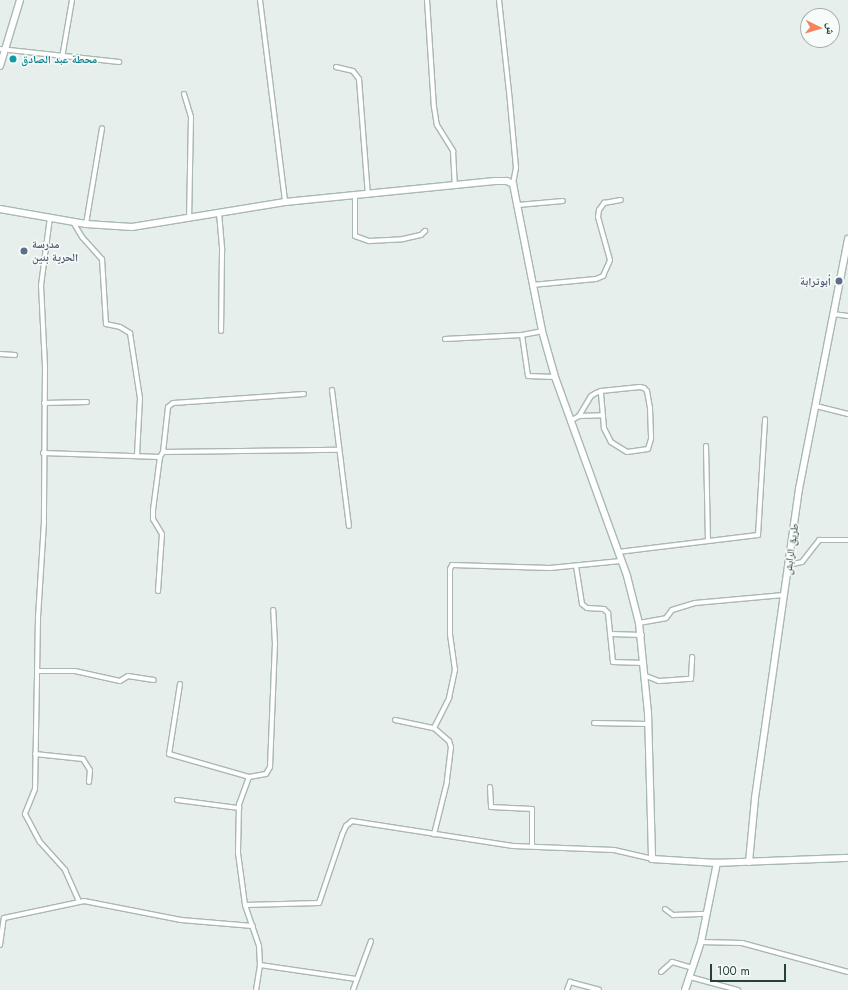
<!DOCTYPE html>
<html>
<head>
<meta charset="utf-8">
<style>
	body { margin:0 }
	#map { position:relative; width:848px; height:990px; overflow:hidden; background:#e6efeb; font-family:Jost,"Noto Naskh Arabic",sans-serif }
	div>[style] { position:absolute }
	.roads { filter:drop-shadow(1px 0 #a8b8b2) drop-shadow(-1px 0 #a8b8b2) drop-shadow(0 1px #a8b8b2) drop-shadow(0 -1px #a8b8b2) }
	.street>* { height:4px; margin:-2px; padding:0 2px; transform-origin:2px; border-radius:2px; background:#fff }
	.secondary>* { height:6px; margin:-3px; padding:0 3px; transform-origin:3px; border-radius:3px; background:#fff }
	.dots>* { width:11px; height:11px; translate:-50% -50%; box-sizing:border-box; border:2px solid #f7fbf9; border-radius:50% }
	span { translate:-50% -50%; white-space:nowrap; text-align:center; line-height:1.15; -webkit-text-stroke:3px #f7fbf9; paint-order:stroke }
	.culture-label { font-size:11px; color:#0d838f; font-weight:700 }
	.left { translate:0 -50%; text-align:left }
	.service-label { font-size:11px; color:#4e5e75; font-weight:700 }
	.right { translate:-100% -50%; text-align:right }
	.street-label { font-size:11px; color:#24423a }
	.north { position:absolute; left:800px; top:8px; width:40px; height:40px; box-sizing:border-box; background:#f7fbf9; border:1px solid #a3b1ad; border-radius:50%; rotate:95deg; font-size:11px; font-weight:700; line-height:16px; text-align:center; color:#24423a }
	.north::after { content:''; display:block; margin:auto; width:14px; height:18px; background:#f4845f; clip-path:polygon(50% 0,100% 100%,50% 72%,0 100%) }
	.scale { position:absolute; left:710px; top:964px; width:76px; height:18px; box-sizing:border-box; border:2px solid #24423a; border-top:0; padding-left:5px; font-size:12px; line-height:14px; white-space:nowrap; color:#24423a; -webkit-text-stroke:3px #f7fbf9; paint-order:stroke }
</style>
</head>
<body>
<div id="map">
	<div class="roads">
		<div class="street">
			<div style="left:260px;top:0;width:204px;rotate:82.9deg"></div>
			<div style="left:427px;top:0;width:107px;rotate:86.3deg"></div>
			<div style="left:434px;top:107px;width:18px;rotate:81deg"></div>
			<div style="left:437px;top:125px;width:31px;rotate:58deg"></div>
			<div style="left:453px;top:151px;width:35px;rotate:87deg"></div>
			<div style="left:499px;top:0;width:103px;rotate:83.8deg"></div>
			<div style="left:510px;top:102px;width:66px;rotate:84.8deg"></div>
			<div style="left:516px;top:168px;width:16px;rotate:101deg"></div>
			<div style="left:0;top:49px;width:120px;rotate:6.2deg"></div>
			<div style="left:62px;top:58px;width:59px;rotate:-80.2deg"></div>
			<div style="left:336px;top:67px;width:17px;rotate:13deg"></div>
			<div style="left:353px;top:71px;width:10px;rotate:53deg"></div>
			<div style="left:359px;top:79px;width:116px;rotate:85.6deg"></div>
			<div style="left:184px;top:94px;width:24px;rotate:73deg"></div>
			<div style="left:191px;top:117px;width:101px;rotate:91.1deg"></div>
			<div style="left:355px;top:196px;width:40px;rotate:90deg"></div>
			<div style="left:355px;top:236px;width:15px;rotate:20deg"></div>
			<div style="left:369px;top:241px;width:34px;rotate:-3deg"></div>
			<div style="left:403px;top:239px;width:18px;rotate:-13deg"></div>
			<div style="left:421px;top:235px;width:6px;rotate:-45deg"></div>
			<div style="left:518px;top:205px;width:45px;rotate:-5.1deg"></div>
			<div style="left:219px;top:213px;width:38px;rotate:85deg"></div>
			<div style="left:222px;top:251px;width:80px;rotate:90.7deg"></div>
			<div style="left:50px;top:217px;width:69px;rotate:97.5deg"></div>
			<div style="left:41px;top:285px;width:81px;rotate:87.2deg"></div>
			<div style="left:45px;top:366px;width:156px;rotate:90.4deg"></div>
			<div style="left:44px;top:522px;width:96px;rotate:93.6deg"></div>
			<div style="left:38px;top:618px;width:171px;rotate:91deg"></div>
			<div style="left:35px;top:789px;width:27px;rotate:112deg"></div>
			<div style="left:25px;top:814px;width:32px;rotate:62deg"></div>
			<div style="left:40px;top:842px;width:38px;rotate:48deg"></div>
			<div style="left:65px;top:870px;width:35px;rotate:66deg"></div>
			<div style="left:73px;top:222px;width:17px;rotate:59deg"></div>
			<div style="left:82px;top:237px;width:30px;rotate:48deg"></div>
			<div style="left:102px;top:259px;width:65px;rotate:86.5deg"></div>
			<div style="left:106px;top:324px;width:14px;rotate:12deg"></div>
			<div style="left:120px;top:327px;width:12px;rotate:31deg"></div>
			<div style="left:130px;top:333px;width:66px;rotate:81.3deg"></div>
			<div style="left:140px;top:398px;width:57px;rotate:93deg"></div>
			<div style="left:86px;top:224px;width:97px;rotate:-80.5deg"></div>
			<div style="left:532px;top:285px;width:64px;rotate:-5.4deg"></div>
			<div style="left:596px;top:279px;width:8px;rotate:-23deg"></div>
			<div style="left:603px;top:276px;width:17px;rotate:-66deg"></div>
			<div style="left:610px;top:260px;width:45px;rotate:-105.6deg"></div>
			<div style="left:598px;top:217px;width:7px;rotate:-82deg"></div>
			<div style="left:599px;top:210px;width:9px;rotate:-54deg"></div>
			<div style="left:604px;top:203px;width:17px;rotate:-10deg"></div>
			<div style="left:833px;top:314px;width:15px;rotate:8deg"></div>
			<div style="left:522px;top:335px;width:20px;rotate:-11deg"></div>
			<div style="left:445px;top:339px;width:77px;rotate:-3deg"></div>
			<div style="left:522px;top:335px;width:41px;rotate:81.7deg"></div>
			<div style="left:528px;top:376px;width:27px;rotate:2deg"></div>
			<div style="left:0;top:354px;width:15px;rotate:4deg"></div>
			<div style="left:332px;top:390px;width:137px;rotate:82.9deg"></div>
			<div style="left:304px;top:394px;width:131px;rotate:176.1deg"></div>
			<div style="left:173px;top:403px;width:6px;rotate:141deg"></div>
			<div style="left:168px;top:407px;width:45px;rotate:96.3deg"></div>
			<div style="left:163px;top:452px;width:176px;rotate:-0.7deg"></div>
			<div style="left:44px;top:403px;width:43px;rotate:-1.3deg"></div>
			<div style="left:816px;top:406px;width:33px;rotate:14deg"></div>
			<div style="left:579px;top:416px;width:24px;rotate:-2deg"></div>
			<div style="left:570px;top:421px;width:10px;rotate:-29deg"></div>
			<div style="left:579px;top:416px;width:23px;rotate:-59deg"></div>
			<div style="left:591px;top:396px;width:6px;rotate:-31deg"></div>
			<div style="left:596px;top:393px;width:5px;rotate:-22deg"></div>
			<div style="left:601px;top:391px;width:39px;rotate:-6deg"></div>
			<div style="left:640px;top:387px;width:4px;rotate:14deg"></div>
			<div style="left:644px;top:388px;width:4px;rotate:45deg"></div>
			<div style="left:647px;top:391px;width:17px;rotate:80deg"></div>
			<div style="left:650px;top:408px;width:31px;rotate:88deg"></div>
			<div style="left:651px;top:439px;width:10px;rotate:107deg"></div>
			<div style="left:648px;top:449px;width:21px;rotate:172deg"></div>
			<div style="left:627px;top:452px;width:19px;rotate:-148deg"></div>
			<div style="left:611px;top:442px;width:16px;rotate:-117deg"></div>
			<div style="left:604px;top:428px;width:37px;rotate:-95deg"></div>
			<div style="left:706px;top:446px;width:95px;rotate:88.8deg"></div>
			<div style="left:43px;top:453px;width:117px;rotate:2deg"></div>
			<div style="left:618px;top:552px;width:141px;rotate:-6.9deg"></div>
			<div style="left:758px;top:535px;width:116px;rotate:-86.5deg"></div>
			<div style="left:788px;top:565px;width:14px;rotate:-12deg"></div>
			<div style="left:802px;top:562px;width:28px;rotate:-52deg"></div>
			<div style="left:819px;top:540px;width:29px"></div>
			<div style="left:576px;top:566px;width:38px;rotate:81deg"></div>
			<div style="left:582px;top:604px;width:6px;rotate:39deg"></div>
			<div style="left:587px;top:608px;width:17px;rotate:3deg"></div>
			<div style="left:604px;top:609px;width:6px;rotate:45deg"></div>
			<div style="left:608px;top:613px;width:49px;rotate:84.2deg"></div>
			<div style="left:613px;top:662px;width:31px;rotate:2deg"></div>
			<div style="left:158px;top:591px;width:57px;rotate:-86deg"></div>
			<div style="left:162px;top:534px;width:17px;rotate:-121deg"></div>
			<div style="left:153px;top:519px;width:9px;rotate:-90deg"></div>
			<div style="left:153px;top:510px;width:53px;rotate:-82.5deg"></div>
			<div style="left:160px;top:457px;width:6px;rotate:-59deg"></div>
			<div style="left:639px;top:623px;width:27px;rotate:-10deg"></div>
			<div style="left:666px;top:618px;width:10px;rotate:-53deg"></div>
			<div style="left:672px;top:610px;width:24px;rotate:-17deg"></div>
			<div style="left:695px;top:603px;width:89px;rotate:-5.1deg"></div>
			<div style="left:611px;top:634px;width:31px;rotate:2deg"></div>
			<div style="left:37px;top:671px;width:38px"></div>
			<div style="left:75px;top:671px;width:46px;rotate:12.5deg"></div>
			<div style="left:120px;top:681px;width:9px;rotate:-32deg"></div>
			<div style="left:128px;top:676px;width:26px;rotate:9deg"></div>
			<div style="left:646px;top:676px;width:14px;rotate:21deg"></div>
			<div style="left:659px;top:681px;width:32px;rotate:-4deg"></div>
			<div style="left:691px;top:679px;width:22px;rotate:-87deg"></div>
			<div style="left:180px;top:684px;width:71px;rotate:98.9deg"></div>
			<div style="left:169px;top:754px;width:83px;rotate:16deg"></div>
			<div style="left:249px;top:777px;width:29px;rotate:110deg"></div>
			<div style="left:239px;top:804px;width:49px;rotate:91.2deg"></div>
			<div style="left:238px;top:853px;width:52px;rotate:82.3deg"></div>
			<div style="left:245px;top:905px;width:43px;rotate:71.1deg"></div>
			<div style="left:259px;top:946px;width:19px;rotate:87deg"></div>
			<div style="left:260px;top:965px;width:25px;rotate:99deg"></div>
			<div style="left:395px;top:720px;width:40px;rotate:12deg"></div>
			<div style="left:434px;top:728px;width:20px;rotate:41deg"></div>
			<div style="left:449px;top:741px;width:6px;rotate:72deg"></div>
			<div style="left:451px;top:747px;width:35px;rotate:97deg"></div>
			<div style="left:447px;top:782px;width:54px;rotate:104deg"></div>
			<div style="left:594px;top:723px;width:54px;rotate:1.1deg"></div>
			<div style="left:434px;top:728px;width:34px;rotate:-63deg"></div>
			<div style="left:449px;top:698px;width:29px;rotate:-78deg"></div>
			<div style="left:455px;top:670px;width:36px;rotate:-98deg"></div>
			<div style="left:450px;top:634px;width:65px;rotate:-90deg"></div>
			<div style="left:450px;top:569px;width:4px;rotate:-63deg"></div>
			<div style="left:452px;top:565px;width:98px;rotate:1.8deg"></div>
			<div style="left:550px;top:568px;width:71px;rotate:-5.6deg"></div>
			<div style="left:35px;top:754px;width:48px;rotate:5.9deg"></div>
			<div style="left:83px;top:759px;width:13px;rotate:58deg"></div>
			<div style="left:90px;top:770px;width:12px;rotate:95deg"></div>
			<div style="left:249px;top:777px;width:17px;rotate:-10deg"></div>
			<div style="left:266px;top:774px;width:8px;rotate:-60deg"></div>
			<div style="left:270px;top:767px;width:123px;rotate:-87.7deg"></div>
			<div style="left:275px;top:644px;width:34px;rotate:-93deg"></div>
			<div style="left:490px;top:787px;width:20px;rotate:87deg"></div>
			<div style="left:491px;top:807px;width:41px;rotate:2.8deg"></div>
			<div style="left:532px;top:809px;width:37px;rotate:90deg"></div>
			<div style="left:177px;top:800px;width:63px;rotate:7.4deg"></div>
			<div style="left:245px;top:905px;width:74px;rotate:-1.5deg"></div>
			<div style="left:319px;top:903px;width:72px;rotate:-71.3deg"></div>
			<div style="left:342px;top:835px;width:10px;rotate:-66deg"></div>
			<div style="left:346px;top:826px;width:8px;rotate:-40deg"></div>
			<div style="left:352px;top:821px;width:163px;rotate:8.8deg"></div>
			<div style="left:513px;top:846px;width:101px;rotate:2.3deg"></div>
			<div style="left:614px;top:850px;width:39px;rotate:13deg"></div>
			<div style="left:665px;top:909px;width:10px;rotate:37deg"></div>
			<div style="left:673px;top:915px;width:34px;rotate:-2deg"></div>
			<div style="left:701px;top:942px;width:41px;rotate:1.4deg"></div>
			<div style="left:742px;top:943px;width:110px;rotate:15.3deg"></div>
			<div style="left:0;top:945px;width:27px;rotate:-82deg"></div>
			<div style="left:4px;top:918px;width:82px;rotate:-12deg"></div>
			<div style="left:84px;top:901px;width:99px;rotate:11.1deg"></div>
			<div style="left:181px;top:920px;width:72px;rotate:4.8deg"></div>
			<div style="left:260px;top:965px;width:97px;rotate:8.3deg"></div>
			<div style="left:661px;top:972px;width:15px;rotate:-42deg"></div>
			<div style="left:672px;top:962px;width:22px;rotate:16deg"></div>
			<div style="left:690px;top:977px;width:50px;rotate:15.2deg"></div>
			<div style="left:353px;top:990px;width:52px;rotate:-69.8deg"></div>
			<div style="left:567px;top:990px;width:9px;rotate:-69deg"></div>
			<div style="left:570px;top:982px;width:30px;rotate:15deg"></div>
		</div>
		<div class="secondary">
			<div style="left:0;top:66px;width:69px;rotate:-73.1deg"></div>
			<div style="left:0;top:209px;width:87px;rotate:9.9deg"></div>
			<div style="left:86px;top:224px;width:46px;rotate:3.7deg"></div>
			<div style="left:132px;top:227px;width:155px;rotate:-9.3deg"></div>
			<div style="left:285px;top:202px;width:211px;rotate:-5.7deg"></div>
			<div style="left:495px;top:181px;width:12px"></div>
			<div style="left:507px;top:181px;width:7px;rotate:27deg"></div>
			<div style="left:513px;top:184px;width:150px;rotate:78.8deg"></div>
			<div style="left:542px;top:331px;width:48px;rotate:74.2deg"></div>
			<div style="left:555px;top:377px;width:212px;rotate:70.1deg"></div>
			<div style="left:627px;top:576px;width:49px;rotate:75.7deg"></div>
			<div style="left:639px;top:623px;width:90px;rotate:84.3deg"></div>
			<div style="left:648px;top:713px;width:146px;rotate:88.4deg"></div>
			<div style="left:652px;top:859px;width:65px;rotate:3.5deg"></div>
			<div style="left:749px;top:862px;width:64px;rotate:-84.6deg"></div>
			<div style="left:755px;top:798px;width:312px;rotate:-81.9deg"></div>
			<div style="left:799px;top:489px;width:255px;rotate:-78.9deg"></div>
			<div style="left:685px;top:990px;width:51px;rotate:-71.6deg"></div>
			<div style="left:701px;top:942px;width:81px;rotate:-78.6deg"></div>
			<div style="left:717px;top:863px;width:131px;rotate:-2.2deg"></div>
		</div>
	</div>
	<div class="dots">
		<div style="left:13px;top:59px;background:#0f9aa8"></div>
		<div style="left:24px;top:251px;background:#5c6f8a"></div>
		<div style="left:839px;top:281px;background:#5c6f8a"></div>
	</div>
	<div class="culture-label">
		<span class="left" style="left:21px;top:59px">محطة عبد الصادق</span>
	</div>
	<div class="service-label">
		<span class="left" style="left:32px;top:251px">مدرسة<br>الحرية بنين</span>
		<span class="right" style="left:831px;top:281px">أبوترابة</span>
	</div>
	<div class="street-label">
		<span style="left:791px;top:549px;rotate:-82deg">طريق الرابش</span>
	</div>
	<div class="north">ش</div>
	<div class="scale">100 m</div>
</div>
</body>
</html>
